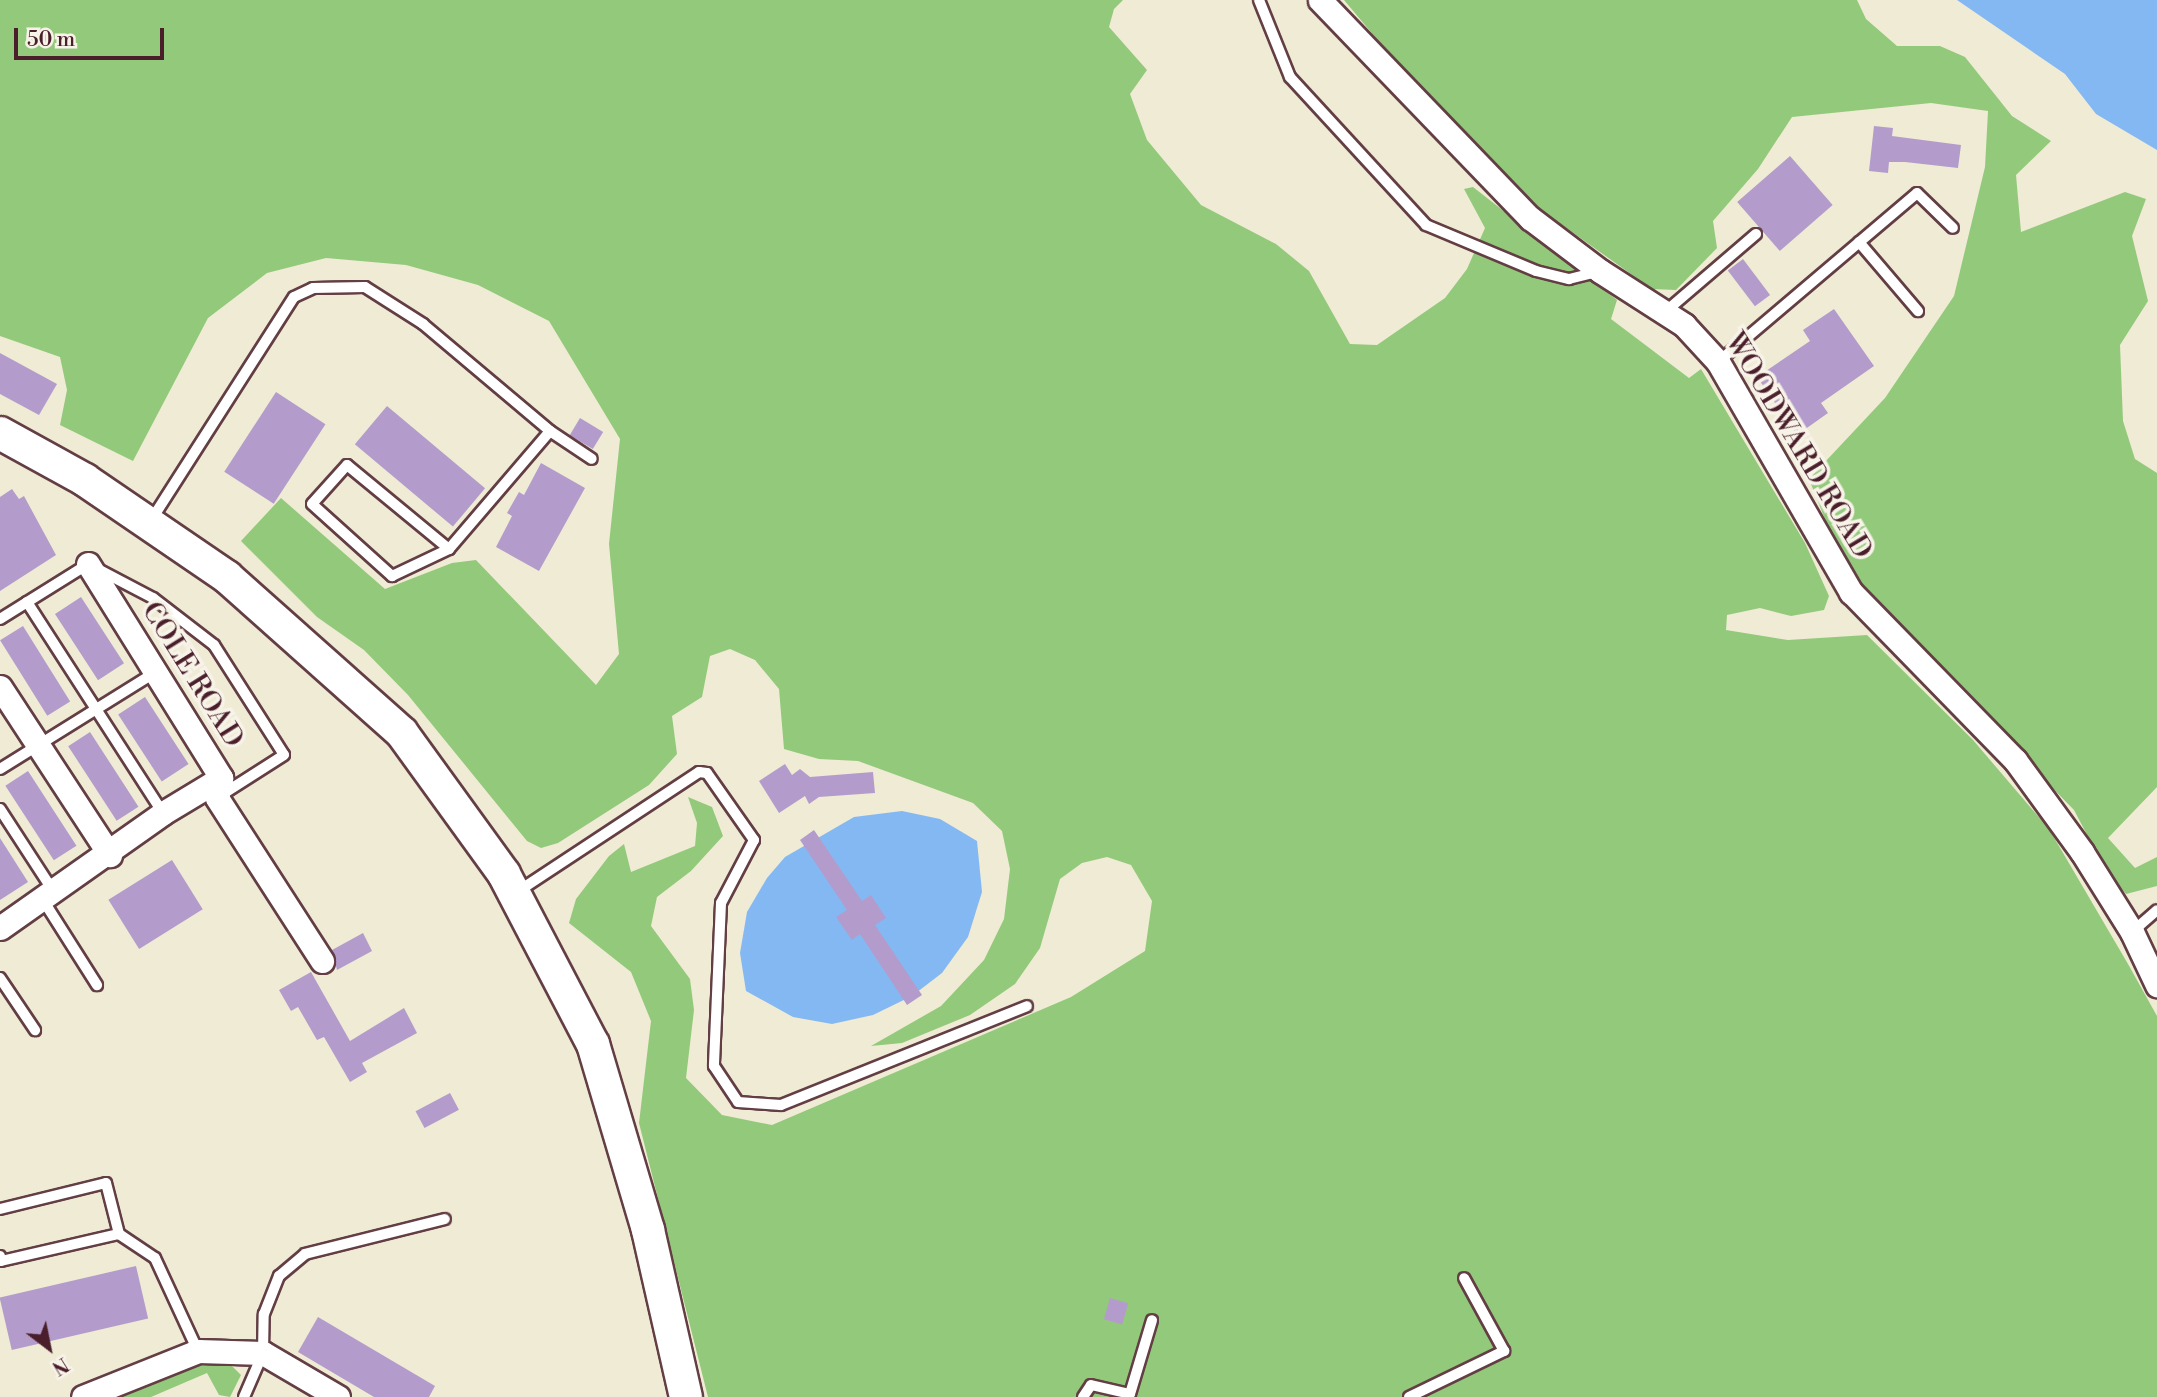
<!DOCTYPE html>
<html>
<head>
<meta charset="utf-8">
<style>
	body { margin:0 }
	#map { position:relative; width:2157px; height:1397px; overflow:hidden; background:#f0ebd5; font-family:"Libre Bodoni",serif }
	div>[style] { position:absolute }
	.green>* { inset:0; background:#93c97b }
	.water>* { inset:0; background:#84b8f2 }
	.building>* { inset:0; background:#b39ccb; transform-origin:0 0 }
	.roads { filter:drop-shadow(2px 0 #633e44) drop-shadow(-2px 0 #633e44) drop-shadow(0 2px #633e44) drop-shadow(0 -2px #633e44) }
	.lane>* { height:10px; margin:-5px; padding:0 5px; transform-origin:5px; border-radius:5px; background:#fff }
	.street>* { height:23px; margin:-11.5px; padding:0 11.5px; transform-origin:11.5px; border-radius:11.5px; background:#fff }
	.secondary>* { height:32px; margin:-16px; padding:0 16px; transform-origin:16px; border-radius:16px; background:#fff }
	span { translate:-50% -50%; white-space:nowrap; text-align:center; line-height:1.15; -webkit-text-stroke:7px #f7f3e8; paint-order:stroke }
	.street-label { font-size:28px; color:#4a1f2b }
	.north { position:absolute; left:14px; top:1313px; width:70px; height:70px; -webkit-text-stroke:5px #f7f3e8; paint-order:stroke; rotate:148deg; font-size:19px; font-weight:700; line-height:28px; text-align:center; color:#4a1f2b }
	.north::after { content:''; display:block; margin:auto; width:24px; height:32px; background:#4a1f2b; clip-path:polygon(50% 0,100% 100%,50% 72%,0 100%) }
	.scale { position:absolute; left:14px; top:28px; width:150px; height:32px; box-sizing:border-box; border:4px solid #4a1f2b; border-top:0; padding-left:9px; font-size:21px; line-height:24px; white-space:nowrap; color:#4a1f2b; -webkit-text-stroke:5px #f7f3e8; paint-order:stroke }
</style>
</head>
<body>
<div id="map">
	<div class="green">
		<div style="clip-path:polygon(0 0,1123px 0,1114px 9px,1109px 27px,1147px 70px,1130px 94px,1147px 140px,1201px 205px,1276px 244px,1309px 271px,1350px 344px,1377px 345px,1445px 298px,1467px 269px,1485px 228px,1464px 189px,1473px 187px,1617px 300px,1611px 319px,1689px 378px,1701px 369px,1805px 543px,1829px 596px,1824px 610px,1791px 616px,1760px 608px,1727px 615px,1726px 630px,1788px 640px,1867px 635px,1973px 740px,2049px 829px,2128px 964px,2157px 1016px,2157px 1397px,708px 1397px,639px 1123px,651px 1021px,631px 972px,569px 923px,576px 899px,609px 856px,624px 844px,631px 872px,695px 846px,697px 823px,688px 797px,712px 807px,723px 836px,691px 871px,657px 897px,651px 926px,690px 979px,694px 1010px,686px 1078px,722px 1115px,772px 1125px,1071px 997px,1145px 951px,1152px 901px,1131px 865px,1107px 857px,1082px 863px,1060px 879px,1040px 948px,1015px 984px,970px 1015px,902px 1043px,871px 1046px,941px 1006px,984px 960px,1004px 919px,1010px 869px,1002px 831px,973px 803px,858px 761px,819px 759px,784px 749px,779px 689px,755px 660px,730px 649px,710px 656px,702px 697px,672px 716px,677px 754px,649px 785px,558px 843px,541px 848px,527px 841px,408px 695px,364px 650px,317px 617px,241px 541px,281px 498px,385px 589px,452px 563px,476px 560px,596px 685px,619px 654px,609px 544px,620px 439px,549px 321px,478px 285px,406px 265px,326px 258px,267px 273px,208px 318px,133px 461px,60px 425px,67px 390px,60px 357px,0 336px)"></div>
		<div style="clip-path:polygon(1344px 0,1857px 0,1866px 19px,1897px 46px,1940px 46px,1965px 57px,2012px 116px,2051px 141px,2016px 175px,2021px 232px,2125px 192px,2146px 199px,2132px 236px,2148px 301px,2120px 345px,2123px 421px,2135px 459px,2157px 473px,2157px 787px,2108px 838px,2135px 868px,2157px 857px,2157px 886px,2126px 894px,2106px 871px,2074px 810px,1872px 603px,1834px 542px,1809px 479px,1885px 398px,1954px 296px,1985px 167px,1988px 111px,1931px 103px,1792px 117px,1758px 169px,1713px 221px,1717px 248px,1676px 290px,1652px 289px,1527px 200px,1433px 106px)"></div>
		<div style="clip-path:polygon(228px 1362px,241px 1375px,230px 1397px,219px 1395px,207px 1373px,151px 1397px,115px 1397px,196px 1366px)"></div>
	</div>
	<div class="water">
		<div style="clip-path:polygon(1957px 0,2157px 0,2157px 150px,2096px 114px,2065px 74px)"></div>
		<div style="clip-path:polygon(902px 811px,940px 819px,977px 841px,982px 892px,968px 937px,942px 973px,912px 996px,873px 1015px,832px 1024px,793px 1017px,746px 991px,740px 953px,747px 912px,767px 878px,785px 857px,854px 817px)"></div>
	</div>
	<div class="building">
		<div style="clip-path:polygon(1874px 126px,1893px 128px,1892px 136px,1961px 145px,1958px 168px,1905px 162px,1889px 162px,1888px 173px,1869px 171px)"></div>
		<div style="left:1790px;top:156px;width:65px;height:70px;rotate:49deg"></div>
		<div style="left:1743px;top:259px;width:45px;height:19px;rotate:53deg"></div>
		<div style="clip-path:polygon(1834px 309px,1874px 366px,1821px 403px,1828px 413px,1797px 435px,1757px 377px,1810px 341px,1803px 330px)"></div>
		<div style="clip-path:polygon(0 353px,57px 384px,39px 415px,0 394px)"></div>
		<div style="left:276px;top:392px;width:59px;height:95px;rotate:33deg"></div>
		<div style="left:387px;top:406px;width:128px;height:50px;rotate:40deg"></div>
		<div style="left:580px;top:418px;width:27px;height:20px;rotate:31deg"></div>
		<div style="clip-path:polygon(541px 463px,585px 488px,539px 571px,496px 547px,512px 516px,507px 513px,519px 492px,524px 495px)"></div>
		<div style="clip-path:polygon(12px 489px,19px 499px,24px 496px,56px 555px,0 591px,0 497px)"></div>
		<div style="left:81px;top:597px;width:79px;height:31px;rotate:57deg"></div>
		<div style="left:23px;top:626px;width:89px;height:27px;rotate:58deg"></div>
		<div style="left:145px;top:697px;width:80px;height:32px;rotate:57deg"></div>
		<div style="left:90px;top:732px;width:89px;height:26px;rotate:57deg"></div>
		<div style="clip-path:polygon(785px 764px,792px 775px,800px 769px,810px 777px,873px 772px,875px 793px,819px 797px,809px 804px,805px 796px,779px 813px,759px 781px)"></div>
		<div style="left:28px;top:771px;width:89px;height:27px;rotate:57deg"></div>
		<div style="clip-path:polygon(814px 830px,862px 901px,871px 895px,886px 918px,875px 925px,922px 995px,907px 1005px,860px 934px,852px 940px,836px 917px,847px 910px,800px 840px)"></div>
		<div style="clip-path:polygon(0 838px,28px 882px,0 900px)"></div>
		<div style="left:172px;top:860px;width:58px;height:75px;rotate:58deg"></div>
		<div style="clip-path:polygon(363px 933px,372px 951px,337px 970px,332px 950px)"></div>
		<div style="clip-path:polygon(311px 972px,350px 1041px,404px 1008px,417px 1033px,362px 1063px,367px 1072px,350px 1082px,324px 1037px,317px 1040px,298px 1007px,291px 1011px,279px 990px)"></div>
		<div style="left:450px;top:1093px;width:19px;height:39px;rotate:62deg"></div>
		<div style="left:136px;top:1266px;width:54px;height:140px;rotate:77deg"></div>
		<div style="left:1110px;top:1298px;width:19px;height:22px;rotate:16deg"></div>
		<div style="clip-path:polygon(318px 1317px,435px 1386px,429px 1397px,374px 1397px,298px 1352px)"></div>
	</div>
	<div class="roads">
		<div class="lane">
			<div style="left:1259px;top:0;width:83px;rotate:68.1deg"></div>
			<div style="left:1290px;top:77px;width:201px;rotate:47.4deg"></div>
			<div style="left:1426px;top:225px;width:119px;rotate:22.7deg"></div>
			<div style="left:1536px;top:271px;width:34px;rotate:14deg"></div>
			<div style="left:1569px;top:279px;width:30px;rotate:-14deg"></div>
			<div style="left:1859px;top:242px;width:91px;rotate:49.5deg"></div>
			<div style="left:1665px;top:312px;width:120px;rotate:-40.6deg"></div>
			<div style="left:1718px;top:362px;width:261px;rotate:-40.3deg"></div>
			<div style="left:1917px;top:193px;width:50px;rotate:44.2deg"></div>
			<div style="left:150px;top:522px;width:267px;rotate:-57.4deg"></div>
			<div style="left:294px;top:297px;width:21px;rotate:-25deg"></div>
			<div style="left:313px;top:288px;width:52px;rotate:-1.1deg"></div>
			<div style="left:365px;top:287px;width:69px;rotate:32.5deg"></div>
			<div style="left:423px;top:324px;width:166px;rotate:40.1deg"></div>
			<div style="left:550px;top:431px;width:50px;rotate:33.7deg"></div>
			<div style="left:449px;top:549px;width:132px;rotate:-140.5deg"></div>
			<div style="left:347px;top:465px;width:52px;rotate:131.9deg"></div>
			<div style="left:312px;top:504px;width:108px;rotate:42deg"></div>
			<div style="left:392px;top:576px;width:63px;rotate:-25.3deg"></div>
			<div style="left:449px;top:549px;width:155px;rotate:-49.4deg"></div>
			<div style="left:27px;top:602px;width:251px;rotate:57.2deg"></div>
			<div style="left:0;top:619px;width:104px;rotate:-32deg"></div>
			<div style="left:88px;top:564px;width:73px;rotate:27.6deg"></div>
			<div style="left:153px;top:598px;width:77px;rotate:37.6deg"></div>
			<div style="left:214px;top:645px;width:130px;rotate:57.5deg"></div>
			<div style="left:284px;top:755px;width:78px;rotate:147.5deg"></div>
			<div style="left:0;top:769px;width:184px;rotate:-31.9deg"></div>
			<div style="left:0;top:809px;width:99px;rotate:57deg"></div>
			<div style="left:517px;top:892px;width:218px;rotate:-33.4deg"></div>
			<div style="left:699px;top:772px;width:8px;rotate:7deg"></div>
			<div style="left:707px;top:773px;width:82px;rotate:55deg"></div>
			<div style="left:754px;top:840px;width:71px;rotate:117.6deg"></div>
			<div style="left:721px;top:903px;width:163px;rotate:92.5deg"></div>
			<div style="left:714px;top:1066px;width:43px;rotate:56.3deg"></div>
			<div style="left:738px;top:1102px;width:43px;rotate:4deg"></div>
			<div style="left:781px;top:1105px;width:265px;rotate:-21.9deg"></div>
			<div style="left:43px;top:900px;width:101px;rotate:57.6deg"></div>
			<div style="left:2132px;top:932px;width:33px;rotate:-41deg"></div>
			<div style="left:0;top:978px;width:63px;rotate:56.1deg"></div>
			<div style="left:0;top:1209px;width:109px;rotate:-13.8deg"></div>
			<div style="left:106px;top:1183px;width:53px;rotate:75.7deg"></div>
			<div style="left:119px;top:1234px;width:43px;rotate:33.7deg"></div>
			<div style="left:155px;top:1258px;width:102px;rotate:65.2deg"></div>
			<div style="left:0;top:1256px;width:5px;rotate:79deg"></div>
			<div style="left:1px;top:1261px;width:121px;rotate:-12.9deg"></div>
			<div style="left:244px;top:1397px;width:48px;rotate:-66.6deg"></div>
			<div style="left:263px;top:1353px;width:39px;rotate:-89deg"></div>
			<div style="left:264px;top:1314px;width:41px;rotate:-68.5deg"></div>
			<div style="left:279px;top:1276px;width:34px;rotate:-40deg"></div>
			<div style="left:305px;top:1254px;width:144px;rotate:-14deg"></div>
			<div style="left:1083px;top:1397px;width:14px;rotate:-56deg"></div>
			<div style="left:1091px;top:1385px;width:40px;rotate:13deg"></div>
			<div style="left:1130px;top:1394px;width:77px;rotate:-73.4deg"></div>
			<div style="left:1409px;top:1397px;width:106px;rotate:-25.8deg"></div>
			<div style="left:1504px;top:1351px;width:83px;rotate:-118.7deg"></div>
		</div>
		<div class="street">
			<div style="left:1320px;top:0;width:303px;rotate:46.1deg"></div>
			<div style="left:1530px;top:218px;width:88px;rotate:37.1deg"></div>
			<div style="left:1600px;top:271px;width:100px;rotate:32.7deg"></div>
			<div style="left:1684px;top:325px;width:50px;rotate:47.4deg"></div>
			<div style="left:1718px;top:362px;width:266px;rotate:60deg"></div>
			<div style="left:1851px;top:592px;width:235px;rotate:45.7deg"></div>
			<div style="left:2015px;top:760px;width:114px;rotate:53.9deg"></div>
			<div style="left:2082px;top:852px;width:94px;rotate:58deg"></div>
			<div style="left:2132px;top:932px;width:59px;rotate:64.7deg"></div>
			<div style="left:88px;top:564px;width:252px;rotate:58.1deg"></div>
			<div style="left:221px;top:778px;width:20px;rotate:101deg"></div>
			<div style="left:217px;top:798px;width:194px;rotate:57.2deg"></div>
			<div style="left:0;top:687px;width:201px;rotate:56.8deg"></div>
			<div style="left:0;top:928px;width:199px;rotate:-35.2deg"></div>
			<div style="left:163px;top:813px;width:68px;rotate:-31.1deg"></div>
			<div style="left:83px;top:1397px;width:124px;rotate:-21.8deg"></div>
			<div style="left:198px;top:1351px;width:65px;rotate:1.8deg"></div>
			<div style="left:263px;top:1353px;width:87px;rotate:30.4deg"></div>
		</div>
		<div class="secondary">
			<div style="left:0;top:433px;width:97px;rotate:28.9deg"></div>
			<div style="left:85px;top:480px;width:172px;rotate:34.3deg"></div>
			<div style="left:227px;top:577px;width:234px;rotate:41.7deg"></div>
			<div style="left:402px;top:733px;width:174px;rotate:54.1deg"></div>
			<div style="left:504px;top:874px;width:192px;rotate:62.4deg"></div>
			<div style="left:593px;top:1044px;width:194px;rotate:73.5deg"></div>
			<div style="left:648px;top:1230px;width:171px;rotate:77.2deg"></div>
		</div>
	</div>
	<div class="street-label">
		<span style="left:1798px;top:446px;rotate:59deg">WOODWARD ROAD</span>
		<span style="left:192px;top:675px;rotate:58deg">COLE ROAD</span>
	</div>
	<div class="north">N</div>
	<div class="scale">50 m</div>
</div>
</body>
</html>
